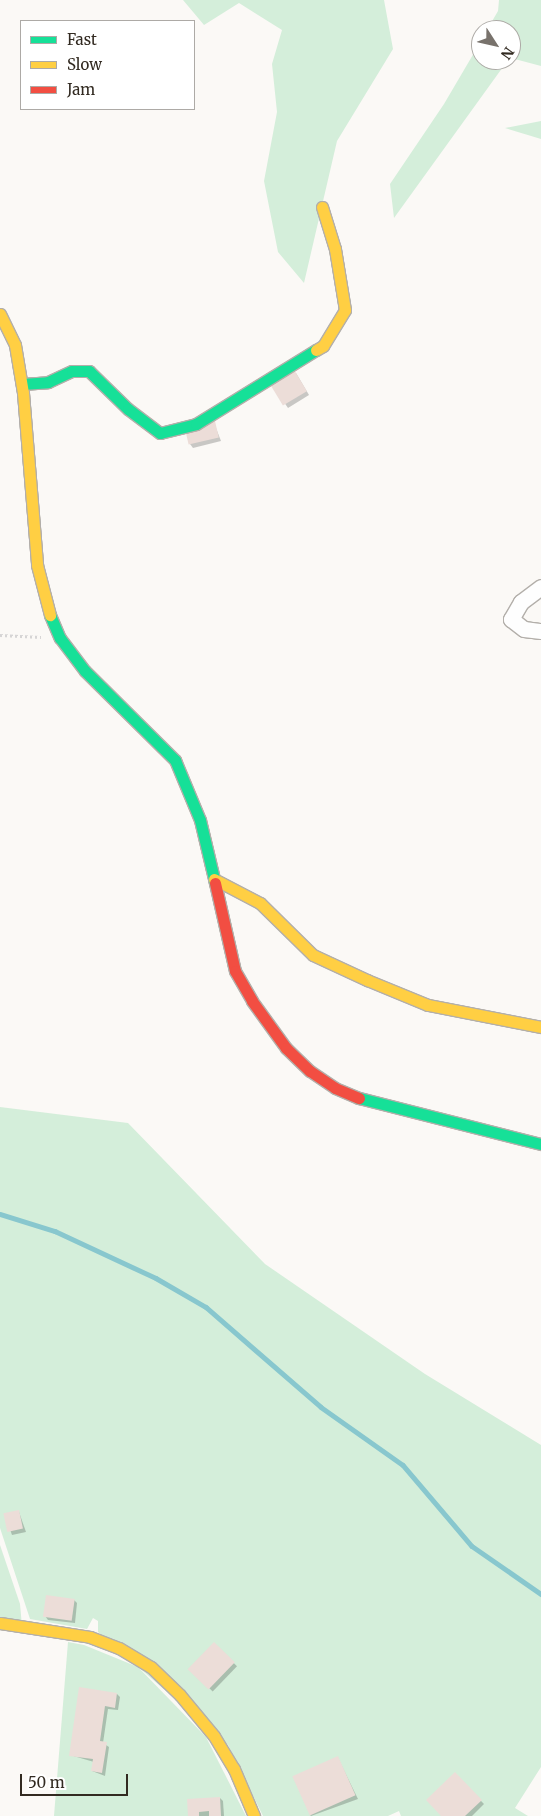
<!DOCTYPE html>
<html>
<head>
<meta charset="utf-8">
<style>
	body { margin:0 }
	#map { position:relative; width:541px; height:1816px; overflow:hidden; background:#fbf9f6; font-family:Merriweather,serif }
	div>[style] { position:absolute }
	.green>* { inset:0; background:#d4eeda }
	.shadow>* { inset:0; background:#0003; transform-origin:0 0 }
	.stream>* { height:4.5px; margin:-2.25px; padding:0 2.25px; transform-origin:2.25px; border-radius:2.25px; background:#88c7ce }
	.building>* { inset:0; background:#ecddd8; transform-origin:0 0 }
	.path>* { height:2.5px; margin-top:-1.25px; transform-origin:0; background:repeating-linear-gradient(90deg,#d6d5d5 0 2.5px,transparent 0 5px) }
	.roads { filter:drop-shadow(1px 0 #b3afaa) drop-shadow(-1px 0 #b3afaa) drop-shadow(0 1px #b3afaa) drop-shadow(0 -1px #b3afaa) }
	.street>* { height:15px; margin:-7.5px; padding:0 7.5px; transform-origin:7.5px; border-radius:7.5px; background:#fefefe }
	.fast>* { height:11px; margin:-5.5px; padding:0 5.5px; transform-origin:5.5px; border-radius:5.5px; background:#16e098 }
	.slow>* { height:11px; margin:-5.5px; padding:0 5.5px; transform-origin:5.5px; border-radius:5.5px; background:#ffcf43 }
	.jam>* { height:11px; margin:-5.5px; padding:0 5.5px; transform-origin:5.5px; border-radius:5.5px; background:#f24e42 }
	span { translate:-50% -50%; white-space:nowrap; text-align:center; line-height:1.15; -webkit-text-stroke:5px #fff; paint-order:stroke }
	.legend { position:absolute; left:20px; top:20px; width:175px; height:90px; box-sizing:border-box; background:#fff; border:1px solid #adaaa6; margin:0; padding:6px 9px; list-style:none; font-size:15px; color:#322a21 }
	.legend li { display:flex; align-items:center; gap:10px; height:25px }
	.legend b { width:25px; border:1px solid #adaaa6 }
	.north { position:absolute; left:471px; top:20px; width:50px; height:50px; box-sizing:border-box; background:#fff; border:1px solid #adaaa6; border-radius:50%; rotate:125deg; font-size:14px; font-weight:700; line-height:20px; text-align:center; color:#322a21 }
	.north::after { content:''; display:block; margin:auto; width:18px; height:22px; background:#78726c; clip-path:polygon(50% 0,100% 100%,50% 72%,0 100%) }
	.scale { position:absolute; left:20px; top:1774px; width:108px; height:22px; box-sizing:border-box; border:2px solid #322a21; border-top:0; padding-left:6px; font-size:15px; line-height:18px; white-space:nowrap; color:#322a21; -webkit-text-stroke:4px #fff; paint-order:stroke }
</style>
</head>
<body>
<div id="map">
	<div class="green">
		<div style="clip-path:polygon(183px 0,384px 0,393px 49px,337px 141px,304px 283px,278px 252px,264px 181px,277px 112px,272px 64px,282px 30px,239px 3px,204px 25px)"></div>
		<div style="clip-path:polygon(499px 0,541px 0,541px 66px,511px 58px,511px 30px,487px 30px,498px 11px)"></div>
		<div style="clip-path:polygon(481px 41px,481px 60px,508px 60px,394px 218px,390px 184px,444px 104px)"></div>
		<div style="clip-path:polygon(541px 121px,541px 139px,505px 128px)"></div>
		<div style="clip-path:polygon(0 1107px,128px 1123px,265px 1264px,425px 1374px,541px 1445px,541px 1767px,515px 1808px,528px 1816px,401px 1816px,399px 1811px,388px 1816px,263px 1816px,228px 1745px,98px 1632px,98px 1621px,93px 1618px,87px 1629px,30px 1619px,0 1528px)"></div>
		<div style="clip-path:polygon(0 1545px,20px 1604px,22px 1626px,0 1623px)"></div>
		<div style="clip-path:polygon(68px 1642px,84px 1645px,138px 1667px,206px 1737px,246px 1816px,54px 1816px)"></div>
	</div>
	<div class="shadow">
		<div style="clip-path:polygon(296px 373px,309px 395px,288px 408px,271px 383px)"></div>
		<div style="clip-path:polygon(214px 423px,221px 441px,193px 448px,190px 444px)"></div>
		<div style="clip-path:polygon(19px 1512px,26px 1532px,12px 1535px,5px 1515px)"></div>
		<div style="clip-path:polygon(74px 1600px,77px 1603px,75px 1623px,48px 1620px,45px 1616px)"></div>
		<div style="left:214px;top:1644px;width:32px;height:35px;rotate:44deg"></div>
		<div style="clip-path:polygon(80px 1689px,117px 1694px,120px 1697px,118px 1710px,108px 1709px,103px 1743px,109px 1747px,105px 1776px,92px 1771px,94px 1762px,70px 1755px)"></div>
		<div style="clip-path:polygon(338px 1758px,358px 1799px,311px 1816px,310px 1815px)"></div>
		<div style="clip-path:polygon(455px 1774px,484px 1804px,472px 1816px,443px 1816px)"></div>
		<div style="clip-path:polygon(220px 1798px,223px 1801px,224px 1816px,189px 1816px)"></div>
	</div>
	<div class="stream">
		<div style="left:0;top:1214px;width:58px;rotate:17.2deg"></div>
		<div style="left:55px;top:1231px;width:111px;rotate:25deg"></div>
		<div style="left:156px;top:1278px;width:58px;rotate:30.1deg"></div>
		<div style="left:206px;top:1307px;width:152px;rotate:41deg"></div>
		<div style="left:321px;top:1407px;width:100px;rotate:35.3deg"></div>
		<div style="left:403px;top:1465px;width:106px;rotate:49.6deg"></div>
		<div style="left:472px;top:1546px;width:84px;rotate:34.8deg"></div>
	</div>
	<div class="building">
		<div style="left:293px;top:368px;width:27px;height:28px;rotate:59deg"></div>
		<div style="left:215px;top:421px;width:17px;height:31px;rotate:77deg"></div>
		<div style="left:19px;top:1510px;width:19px;height:16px;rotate:78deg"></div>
		<div style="left:46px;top:1595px;width:29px;height:22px;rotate:8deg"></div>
		<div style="left:214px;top:1642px;width:29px;height:38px;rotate:44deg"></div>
		<div style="clip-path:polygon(79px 1687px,117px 1693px,115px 1708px,105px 1706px,100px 1741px,107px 1742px,102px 1773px,91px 1771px,93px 1759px,69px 1756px)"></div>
		<div style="left:338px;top:1756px;width:43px;height:50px;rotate:66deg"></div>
		<div style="clip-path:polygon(455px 1772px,482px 1800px,465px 1816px,441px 1816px,426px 1800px)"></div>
		<div style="clip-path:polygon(220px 1797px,221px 1816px,209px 1816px,209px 1811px,199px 1812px,199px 1816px,188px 1816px,187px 1799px)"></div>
	</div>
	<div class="path">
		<div style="left:0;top:635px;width:41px;rotate:2.8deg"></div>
	</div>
	<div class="roads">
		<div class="street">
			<div style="left:541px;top:587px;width:25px;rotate:143deg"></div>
			<div style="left:521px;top:602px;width:20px;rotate:120deg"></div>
			<div style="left:511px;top:619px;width:16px;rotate:38deg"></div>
			<div style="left:524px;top:629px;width:17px;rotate:7deg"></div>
		</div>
		<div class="fast">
			<div style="left:22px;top:384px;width:26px;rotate:-4deg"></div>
			<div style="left:48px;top:382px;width:26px;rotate:-25deg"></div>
			<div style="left:72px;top:371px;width:17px"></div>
			<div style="left:89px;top:371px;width:54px;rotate:44.3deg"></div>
			<div style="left:128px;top:409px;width:40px;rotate:37deg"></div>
			<div style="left:160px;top:433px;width:37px;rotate:-14deg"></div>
			<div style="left:196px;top:424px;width:141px;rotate:-31.7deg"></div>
			<div style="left:50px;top:615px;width:25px;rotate:67deg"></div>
			<div style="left:60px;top:638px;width:41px;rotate:52.9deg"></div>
			<div style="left:85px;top:671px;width:127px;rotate:44.7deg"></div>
			<div style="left:175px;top:760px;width:65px;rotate:67.4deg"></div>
			<div style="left:200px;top:820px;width:65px;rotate:76.6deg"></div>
			<div style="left:359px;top:1098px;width:188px;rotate:14.2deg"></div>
		</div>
		<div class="slow">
			<div style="left:0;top:314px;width:34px;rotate:64deg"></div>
			<div style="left:15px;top:345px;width:49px;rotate:80.5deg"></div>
			<div style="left:23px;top:393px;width:173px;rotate:85.3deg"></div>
			<div style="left:37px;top:565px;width:52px;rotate:75.4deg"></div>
			<div style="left:316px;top:350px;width:8px;rotate:-30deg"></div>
			<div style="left:323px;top:346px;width:42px;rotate:-58.6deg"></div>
			<div style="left:345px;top:310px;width:62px;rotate:-99.3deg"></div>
			<div style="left:335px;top:249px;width:44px;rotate:-107.2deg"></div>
			<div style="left:214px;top:879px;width:52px;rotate:27.6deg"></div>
			<div style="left:260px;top:903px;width:74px;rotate:44.5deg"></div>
			<div style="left:313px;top:955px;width:60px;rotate:24.8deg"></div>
			<div style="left:367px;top:980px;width:66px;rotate:22.3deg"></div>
			<div style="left:428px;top:1005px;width:115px;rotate:11deg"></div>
			<div style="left:0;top:1623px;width:91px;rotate:8.8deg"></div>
			<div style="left:90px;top:1637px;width:31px;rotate:21deg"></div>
			<div style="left:119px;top:1648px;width:37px;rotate:31deg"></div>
			<div style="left:151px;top:1667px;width:40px;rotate:44deg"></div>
			<div style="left:180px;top:1695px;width:53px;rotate:50.3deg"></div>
			<div style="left:214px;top:1736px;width:39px;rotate:59deg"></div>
			<div style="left:234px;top:1769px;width:51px;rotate:66.9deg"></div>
		</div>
		<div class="jam">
			<div style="left:215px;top:883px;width:90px;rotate:77.2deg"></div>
			<div style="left:235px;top:971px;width:34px;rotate:60deg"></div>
			<div style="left:252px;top:1001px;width:58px;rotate:54.1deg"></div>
			<div style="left:286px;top:1048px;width:33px;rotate:44deg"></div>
			<div style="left:310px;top:1071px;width:30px;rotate:34deg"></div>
			<div style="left:335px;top:1088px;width:26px;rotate:23deg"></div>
		</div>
	</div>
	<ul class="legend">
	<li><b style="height:6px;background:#16e098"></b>Fast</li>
	<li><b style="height:6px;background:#ffcf43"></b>Slow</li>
	<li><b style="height:6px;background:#f24e42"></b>Jam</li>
	</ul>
	<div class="north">N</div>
	<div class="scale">50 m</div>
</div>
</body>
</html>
